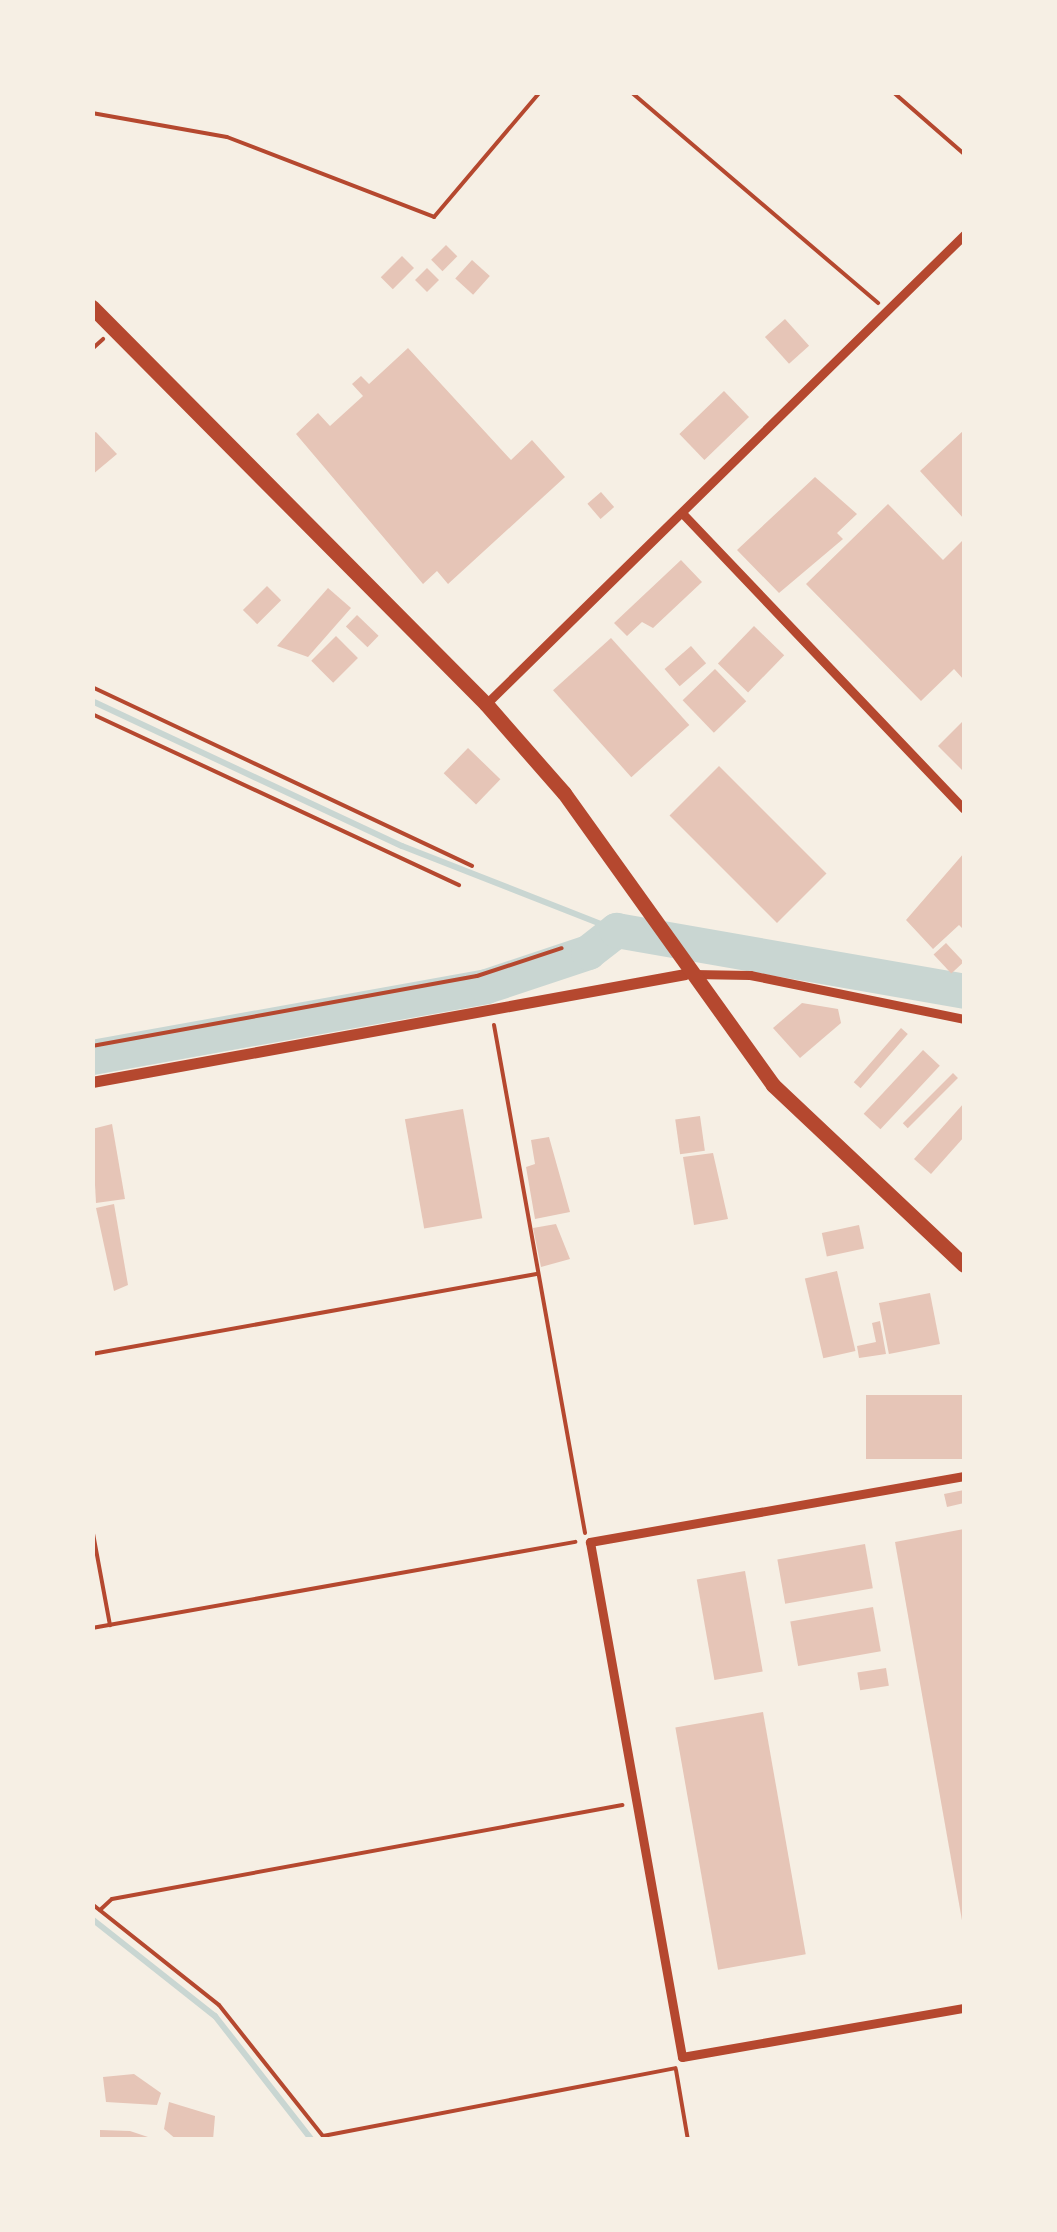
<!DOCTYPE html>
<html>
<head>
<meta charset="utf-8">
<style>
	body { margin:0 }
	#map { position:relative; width:1057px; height:2232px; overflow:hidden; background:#f6efe4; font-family:Arial,sans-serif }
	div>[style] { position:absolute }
	.stream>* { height:6px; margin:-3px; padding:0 3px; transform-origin:3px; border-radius:3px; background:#c9d6d2 }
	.river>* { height:35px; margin:-17.5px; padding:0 17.5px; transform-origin:17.5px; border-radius:17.5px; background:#c9d6d2 }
	.building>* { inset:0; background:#e6c5b7; transform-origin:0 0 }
	.path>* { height:4px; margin:-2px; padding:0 2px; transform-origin:2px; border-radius:2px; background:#b5482f }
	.minor>* { height:9px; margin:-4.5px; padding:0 4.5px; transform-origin:4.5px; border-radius:4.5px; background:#b5482f }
	.tertiary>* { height:11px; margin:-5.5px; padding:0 5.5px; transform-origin:5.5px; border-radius:5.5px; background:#b5482f }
	.trunk>* { height:15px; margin:-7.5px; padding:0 7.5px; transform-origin:7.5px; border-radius:7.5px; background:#b5482f }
	span { translate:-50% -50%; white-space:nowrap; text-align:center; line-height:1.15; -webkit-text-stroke:8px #f6efe4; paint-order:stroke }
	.frame { position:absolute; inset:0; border:95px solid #f6efe4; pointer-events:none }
</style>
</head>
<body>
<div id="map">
	<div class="stream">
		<div style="left:92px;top:701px;width:342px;rotate:25.1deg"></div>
		<div style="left:402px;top:846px;width:230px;rotate:21.4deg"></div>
		<div style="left:92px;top:1919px;width:157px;rotate:38.3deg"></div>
		<div style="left:215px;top:2016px;width:157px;rotate:52deg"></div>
	</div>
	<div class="river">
		<div style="left:92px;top:1057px;width:400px;rotate:-10.2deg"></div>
		<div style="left:486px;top:986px;width:108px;rotate:-18.4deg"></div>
		<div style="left:588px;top:952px;width:36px;rotate:-38deg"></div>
		<div style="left:616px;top:930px;width:353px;rotate:9.9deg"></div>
	</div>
	<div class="building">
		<div style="left:446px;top:245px;width:16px;height:21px;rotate:45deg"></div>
		<div style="left:402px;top:256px;width:17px;height:30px;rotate:45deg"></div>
		<div style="left:472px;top:260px;width:24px;height:25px;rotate:42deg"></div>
		<div style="left:427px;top:268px;width:17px;height:17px;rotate:45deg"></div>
		<div style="left:785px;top:319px;width:36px;height:27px;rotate:48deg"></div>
		<div style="clip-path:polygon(408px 348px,511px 460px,532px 440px,565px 477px,448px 584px,437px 571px,423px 584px,296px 434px,318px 413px,330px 426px,363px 396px,352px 384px,361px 376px,369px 384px)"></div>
		<div style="left:724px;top:391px;width:36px;height:62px;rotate:46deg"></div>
		<div style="clip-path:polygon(964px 430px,964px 519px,920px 471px)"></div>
		<div style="clip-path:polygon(96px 432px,117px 454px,92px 475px,92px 434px)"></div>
		<div style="clip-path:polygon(815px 477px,857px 514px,837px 533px,843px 539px,779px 593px,737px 550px)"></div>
		<div style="left:601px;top:492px;width:20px;height:18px;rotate:49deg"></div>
		<div style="clip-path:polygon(888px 504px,943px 560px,964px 539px,964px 680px,954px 669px,921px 701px,806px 584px)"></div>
		<div style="clip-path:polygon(681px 560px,702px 582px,653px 628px,642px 622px,627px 636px,614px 623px)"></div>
		<div style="left:267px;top:586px;width:20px;height:34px;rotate:45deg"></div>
		<div style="clip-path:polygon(328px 588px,351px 608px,308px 657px,277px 646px)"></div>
		<div style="left:357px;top:615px;width:30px;height:16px;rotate:44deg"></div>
		<div style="left:754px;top:626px;width:42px;height:52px;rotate:44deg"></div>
		<div style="left:336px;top:636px;width:31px;height:35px;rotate:45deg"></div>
		<div style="left:611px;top:638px;width:117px;height:78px;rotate:48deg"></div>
		<div style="left:691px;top:646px;width:23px;height:35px;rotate:49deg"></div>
		<div style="left:715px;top:669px;width:45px;height:45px;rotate:46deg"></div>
		<div style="clip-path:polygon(964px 720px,964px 767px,962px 770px,938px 746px)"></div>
		<div style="left:468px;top:748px;width:45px;height:35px;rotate:44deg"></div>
		<div style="left:719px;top:766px;width:152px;height:70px;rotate:45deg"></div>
		<div style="clip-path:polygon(964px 853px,964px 930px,959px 925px,933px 949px,906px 920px)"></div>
		<div style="left:946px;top:943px;width:26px;height:17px;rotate:47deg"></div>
		<div style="clip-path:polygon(802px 1003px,838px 1009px,841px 1023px,800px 1058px,773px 1028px)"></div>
		<div style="left:901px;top:1028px;width:9px;height:72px;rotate:41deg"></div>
		<div style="left:923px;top:1050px;width:23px;height:87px;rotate:43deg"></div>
		<div style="left:953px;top:1073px;width:7px;height:71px;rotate:45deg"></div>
		<div style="clip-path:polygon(964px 1103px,964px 1137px,931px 1174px,914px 1159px)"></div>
		<div style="left:463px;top:1109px;width:111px;height:59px;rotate:80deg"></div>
		<div style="left:700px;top:1116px;width:35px;height:25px;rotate:82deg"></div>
		<div style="clip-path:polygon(112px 1124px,125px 1199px,96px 1203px,92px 1129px)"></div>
		<div style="clip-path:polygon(549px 1137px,570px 1212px,535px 1219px,526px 1167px,535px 1164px,531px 1140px)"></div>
		<div style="clip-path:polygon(713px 1153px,728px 1219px,694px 1225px,683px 1157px)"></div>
		<div style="clip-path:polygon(114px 1204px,128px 1285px,114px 1291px,96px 1208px)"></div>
		<div style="clip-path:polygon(556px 1224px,570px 1259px,541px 1267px,533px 1228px)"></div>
		<div style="left:859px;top:1225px;width:24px;height:38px;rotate:78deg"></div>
		<div style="left:837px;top:1271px;width:82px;height:33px;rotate:77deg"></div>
		<div style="left:930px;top:1293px;width:52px;height:52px;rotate:79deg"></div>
		<div style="clip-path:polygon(880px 1321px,886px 1354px,859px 1358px,857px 1346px,876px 1342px,872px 1323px)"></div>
		<div style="left:964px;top:1395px;width:64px;height:98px;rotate:90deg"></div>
		<div style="clip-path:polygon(964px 1490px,964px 1503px,947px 1507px,944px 1494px)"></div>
		<div style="clip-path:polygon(964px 1529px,964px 1926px,963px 1926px,895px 1542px)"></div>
		<div style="left:865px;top:1544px;width:45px;height:89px;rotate:80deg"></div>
		<div style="left:745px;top:1571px;width:102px;height:49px;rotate:80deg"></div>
		<div style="left:873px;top:1607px;width:45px;height:84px;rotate:80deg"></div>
		<div style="left:886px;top:1668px;width:18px;height:29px;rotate:81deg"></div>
		<div style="left:763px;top:1712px;width:246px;height:89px;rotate:80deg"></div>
		<div style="clip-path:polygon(134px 2074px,161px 2093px,157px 2105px,106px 2102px,103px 2077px)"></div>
		<div style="clip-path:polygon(169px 2102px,215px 2116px,213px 2140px,177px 2140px,164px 2129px)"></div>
		<div style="clip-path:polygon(100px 2130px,130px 2131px,154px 2139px,100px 2140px)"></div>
	</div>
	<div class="path">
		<div style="left:631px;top:92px;width:325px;rotate:40.5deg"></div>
		<div style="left:893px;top:92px;width:94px;rotate:41.1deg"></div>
		<div style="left:92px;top:113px;width:137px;rotate:10.1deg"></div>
		<div style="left:227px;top:137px;width:222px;rotate:21.1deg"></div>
		<div style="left:434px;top:217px;width:164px;rotate:-49.7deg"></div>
		<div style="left:92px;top:349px;width:15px;rotate:-42deg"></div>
		<div style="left:92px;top:687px;width:420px;rotate:25.2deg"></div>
		<div style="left:92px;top:714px;width:405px;rotate:25deg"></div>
		<div style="left:494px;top:1025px;width:516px;rotate:79.84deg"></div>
		<div style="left:92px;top:1046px;width:391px;rotate:-10.3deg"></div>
		<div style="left:477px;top:976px;width:89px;rotate:-18.2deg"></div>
		<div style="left:92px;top:1354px;width:453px;rotate:-10.2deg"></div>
		<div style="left:92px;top:1528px;width:99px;rotate:79.5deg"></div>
		<div style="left:92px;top:1628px;width:491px;rotate:-10.1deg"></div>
		<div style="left:92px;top:1904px;width:162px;rotate:38.5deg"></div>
		<div style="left:219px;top:2005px;width:172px;rotate:51.6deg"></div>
		<div style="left:100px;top:1910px;width:16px;rotate:-43deg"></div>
		<div style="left:112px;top:1899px;width:519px;rotate:-10.44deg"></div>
		<div style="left:676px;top:2070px;width:71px;rotate:80.3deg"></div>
		<div style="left:323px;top:2136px;width:359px;rotate:-10.9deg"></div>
	</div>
	<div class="minor">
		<div style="left:683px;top:514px;width:407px;rotate:46.4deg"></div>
		<div style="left:486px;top:704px;width:670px;rotate:-44.46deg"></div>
		<div style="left:693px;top:974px;width:57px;rotate:1deg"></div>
		<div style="left:750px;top:975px;width:218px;rotate:11.6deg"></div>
		<div style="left:964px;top:1476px;width:380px;rotate:170deg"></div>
		<div style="left:590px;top:1542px;width:523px;rotate:79.87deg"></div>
		<div style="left:682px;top:2057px;width:286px;rotate:-9.9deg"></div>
	</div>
	<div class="tertiary">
		<div style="left:92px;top:1082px;width:603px;rotate:-10.32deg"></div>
	</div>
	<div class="trunk">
		<div style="left:92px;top:307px;width:559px;rotate:45.22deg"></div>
		<div style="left:486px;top:704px;width:118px;rotate:48.8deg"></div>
		<div style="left:564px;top:793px;width:359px;rotate:54.4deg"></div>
		<div style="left:773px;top:1085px;width:262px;rotate:43.3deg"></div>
	</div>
	<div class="frame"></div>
</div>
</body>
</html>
